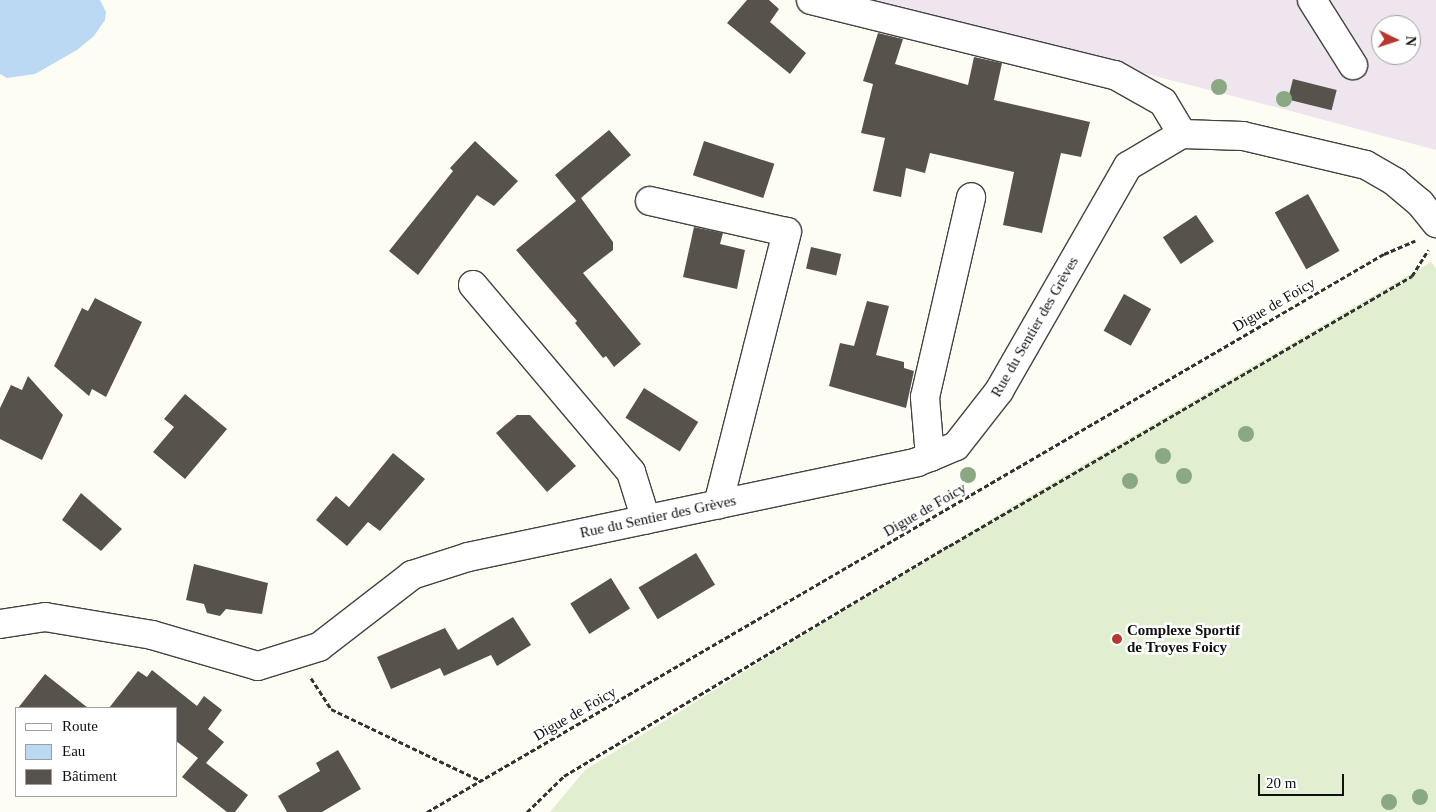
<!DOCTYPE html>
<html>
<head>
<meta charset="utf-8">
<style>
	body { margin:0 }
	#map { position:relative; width:1436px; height:812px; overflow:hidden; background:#fefdf4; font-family:Georgia,serif }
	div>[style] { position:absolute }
	.industrial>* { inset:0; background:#eee5ee }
	.pitch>* { inset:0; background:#e1efd0 }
	.water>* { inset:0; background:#bbd9f3 }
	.building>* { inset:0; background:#58524d; transform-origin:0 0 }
	.path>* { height:3px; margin-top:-1.5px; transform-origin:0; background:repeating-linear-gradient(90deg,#323232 0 5px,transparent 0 7.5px) }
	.roads { filter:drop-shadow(1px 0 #434343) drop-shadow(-1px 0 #434343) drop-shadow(0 1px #434343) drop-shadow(0 -1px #434343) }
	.minor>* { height:28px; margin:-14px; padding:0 14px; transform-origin:14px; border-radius:14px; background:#fff }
	.trees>* { width:16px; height:16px; margin:-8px; border-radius:50%; background:#8aa982 }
	.dots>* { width:14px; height:14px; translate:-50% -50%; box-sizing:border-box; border:2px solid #fff; border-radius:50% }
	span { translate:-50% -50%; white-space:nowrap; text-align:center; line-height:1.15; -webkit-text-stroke:5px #fff; paint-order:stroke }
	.street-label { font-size:15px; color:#101010 }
	.poi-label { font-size:15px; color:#101010; font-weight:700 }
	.left { translate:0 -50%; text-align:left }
	.legend { position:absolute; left:15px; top:707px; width:162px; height:90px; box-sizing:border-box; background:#fff; border:1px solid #9f9f9f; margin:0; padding:6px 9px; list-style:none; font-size:15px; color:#101010 }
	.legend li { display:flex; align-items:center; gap:10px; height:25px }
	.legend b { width:25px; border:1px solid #9f9f9f }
	.north { position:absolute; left:1371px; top:15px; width:50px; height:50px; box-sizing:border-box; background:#fff; border:1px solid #9f9f9f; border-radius:50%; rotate:94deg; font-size:14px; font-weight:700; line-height:20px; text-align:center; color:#101010 }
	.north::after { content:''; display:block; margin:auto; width:18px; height:22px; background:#b83730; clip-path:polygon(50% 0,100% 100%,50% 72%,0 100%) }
	.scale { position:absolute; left:1258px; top:774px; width:86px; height:22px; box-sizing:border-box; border:2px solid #101010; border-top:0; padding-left:6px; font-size:15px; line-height:18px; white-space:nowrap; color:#101010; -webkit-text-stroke:4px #fff; paint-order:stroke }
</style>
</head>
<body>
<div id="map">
	<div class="industrial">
		<div style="clip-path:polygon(evenodd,860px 0,1436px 0,1436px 150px,1287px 110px,860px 0,1381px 25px,1411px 25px,1411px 55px,1381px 55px,1381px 25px)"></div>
	</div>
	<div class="pitch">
		<div style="clip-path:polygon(1431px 262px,1436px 268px,1436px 812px,550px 812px,585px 770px,1011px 507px)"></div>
	</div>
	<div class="water">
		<div style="clip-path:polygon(0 0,100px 0,106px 12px,105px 20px,94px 36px,77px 50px,35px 74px,7px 78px,0 74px)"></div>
	</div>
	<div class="building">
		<div style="clip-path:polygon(747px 0,769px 0,779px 9px,770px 22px,806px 53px,790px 74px,727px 23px)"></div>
		<div style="clip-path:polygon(878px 33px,903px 39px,895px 64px,968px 85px,974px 57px,1002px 63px,994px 100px,1090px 122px,1081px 157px,1061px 153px,1042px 233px,1003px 225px,1014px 172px,930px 153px,925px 173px,906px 168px,901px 197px,873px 191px,885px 138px,861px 133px,873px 84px,863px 81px)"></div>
		<div style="left:1293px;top:79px;width:45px;height:21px;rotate:14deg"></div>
		<div style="clip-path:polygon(609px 130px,631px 155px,581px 198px,613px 242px,613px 250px,583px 273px,641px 344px,614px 367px,606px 356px,603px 358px,575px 323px,577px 321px,516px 250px,576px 201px,555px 175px)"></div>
		<div style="clip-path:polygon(475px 141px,518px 181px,494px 206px,477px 195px,418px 275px,389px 251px,453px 171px,450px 168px)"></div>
		<div style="left:704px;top:141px;width:74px;height:36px;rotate:18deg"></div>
		<div style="left:1308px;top:194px;width:65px;height:38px;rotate:61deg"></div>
		<div style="left:1196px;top:215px;width:32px;height:40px;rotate:56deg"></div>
		<div style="clip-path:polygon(694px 227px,723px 233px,720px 244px,745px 250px,737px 289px,683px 277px)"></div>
		<div style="left:811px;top:247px;width:31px;height:22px;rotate:13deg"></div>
		<div style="left:1124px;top:294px;width:31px;height:42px;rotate:29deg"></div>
		<div style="clip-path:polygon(95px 298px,142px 322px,106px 397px,92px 389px,89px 396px,54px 366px,82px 308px,88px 311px)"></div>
		<div style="clip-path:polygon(867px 301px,889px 306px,876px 355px,904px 362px,904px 368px,914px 371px,906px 408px,829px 386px,840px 343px,854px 346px)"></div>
		<div style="clip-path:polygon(28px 376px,63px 415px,42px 460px,0 439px,0 408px,11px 385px,22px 390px)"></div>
		<div style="left:644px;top:388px;width:64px;height:35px;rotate:32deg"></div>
		<div style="clip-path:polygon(185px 394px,227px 429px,185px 479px,153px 452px,174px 427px,164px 419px)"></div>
		<div style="clip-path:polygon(517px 415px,530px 415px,576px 466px,547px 492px,496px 433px)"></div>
		<div style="clip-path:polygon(393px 453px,425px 479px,380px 531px,368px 522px,347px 546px,316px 520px,336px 496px,349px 507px)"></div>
		<div style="clip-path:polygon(81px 493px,122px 529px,101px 551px,62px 520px)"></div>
		<div style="left:696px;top:553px;width:37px;height:67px;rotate:59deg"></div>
		<div style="clip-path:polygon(194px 564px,268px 583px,262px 614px,226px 609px,220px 616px,207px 613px,204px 604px,186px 600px)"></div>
		<div style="left:611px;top:578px;width:36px;height:48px;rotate:58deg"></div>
		<div style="clip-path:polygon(513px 617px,531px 645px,497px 666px,491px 655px,444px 676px,440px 668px,391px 689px,377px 657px,445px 628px,458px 650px)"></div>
		<div style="clip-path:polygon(152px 670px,197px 706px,204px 696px,222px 710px,208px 729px,224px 742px,206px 763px,248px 795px,235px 812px,227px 812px,182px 777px,198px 758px,176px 741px,176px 708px,109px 708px,138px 671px,147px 677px)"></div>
		<div style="clip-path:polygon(45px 674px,88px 708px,18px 708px)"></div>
		<div style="clip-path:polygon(338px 750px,361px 789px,322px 812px,287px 812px,278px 796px,320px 771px,316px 763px)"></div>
	</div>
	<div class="path">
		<div style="left:311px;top:678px;width:37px;rotate:57deg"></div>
		<div style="left:331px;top:709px;width:166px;rotate:25.6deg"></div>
		<div style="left:427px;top:812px;width:1108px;rotate:-30.25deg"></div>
		<div style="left:1384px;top:254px;width:34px;rotate:-23deg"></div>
		<div style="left:527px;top:812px;width:52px;rotate:-44.2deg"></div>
		<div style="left:564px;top:776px;width:448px;rotate:-30.9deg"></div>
		<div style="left:949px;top:546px;width:536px;rotate:-30.25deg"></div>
		<div style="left:1412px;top:276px;width:31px;rotate:-58deg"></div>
	</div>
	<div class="roads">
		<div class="minor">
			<div style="left:811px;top:0;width:313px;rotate:13.9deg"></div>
			<div style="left:1115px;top:75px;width:55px;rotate:29.4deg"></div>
			<div style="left:1163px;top:102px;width:37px;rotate:59deg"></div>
			<div style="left:1312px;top:0;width:77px;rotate:57.8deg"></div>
			<div style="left:650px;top:201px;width:140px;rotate:12.8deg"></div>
			<div style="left:787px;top:232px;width:281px;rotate:104.2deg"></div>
			<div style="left:473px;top:285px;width:245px;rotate:49.8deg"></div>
			<div style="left:631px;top:472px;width:50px;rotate:72.6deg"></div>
			<div style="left:930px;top:457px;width:60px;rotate:-94.8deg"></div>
			<div style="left:925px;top:397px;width:205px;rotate:-77deg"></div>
			<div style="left:0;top:624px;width:46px;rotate:-8.8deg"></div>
			<div style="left:45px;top:617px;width:109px;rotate:9.5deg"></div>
			<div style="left:152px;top:635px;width:110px;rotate:16.3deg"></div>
			<div style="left:258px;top:666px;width:64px;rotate:-17.3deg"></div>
			<div style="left:319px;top:647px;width:118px;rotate:-37.7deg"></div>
			<div style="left:412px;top:575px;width:59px;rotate:-17.8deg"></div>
			<div style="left:468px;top:557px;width:459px;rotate:-11.9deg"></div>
			<div style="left:917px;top:462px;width:14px;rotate:-21deg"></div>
			<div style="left:930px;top:457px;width:28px;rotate:-23deg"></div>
			<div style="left:956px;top:446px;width:70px;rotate:-52deg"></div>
			<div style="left:999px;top:391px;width:259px;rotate:-60.2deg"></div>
			<div style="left:1128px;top:166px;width:63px;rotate:-30.7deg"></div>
			<div style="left:1182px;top:134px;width:61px;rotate:1.9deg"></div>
			<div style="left:1243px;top:136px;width:126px;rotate:13.3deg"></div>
			<div style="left:1366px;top:165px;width:34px;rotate:30deg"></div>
			<div style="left:1395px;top:182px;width:33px;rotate:40deg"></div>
			<div style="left:1420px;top:203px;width:26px;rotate:51deg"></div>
		</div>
	</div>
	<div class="trees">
		<div style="left:1219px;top:87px"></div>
		<div style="left:1284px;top:99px"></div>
		<div style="left:1246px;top:434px"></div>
		<div style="left:1163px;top:456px"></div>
		<div style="left:968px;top:475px"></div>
		<div style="left:1184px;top:476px"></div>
		<div style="left:1130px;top:481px"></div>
		<div style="left:1420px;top:797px"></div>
		<div style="left:1389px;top:802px"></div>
	</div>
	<div class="dots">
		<div style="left:1117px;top:639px;background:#b83730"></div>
	</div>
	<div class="street-label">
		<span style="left:1274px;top:305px;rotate:-30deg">Digue de Foicy</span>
		<span style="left:1035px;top:327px;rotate:-60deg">Rue du Sentier des Grèves</span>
		<span style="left:925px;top:510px;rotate:-30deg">Digue de Foicy</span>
		<span style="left:658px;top:517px;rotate:-12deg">Rue du Sentier des Grèves</span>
		<span style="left:575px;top:714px;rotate:-30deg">Digue de Foicy</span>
	</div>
	<div class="poi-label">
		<span class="left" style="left:1127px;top:639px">Complexe Sportif<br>de Troyes Foicy</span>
	</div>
	<ul class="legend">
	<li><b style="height:6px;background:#fff"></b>Route</li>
	<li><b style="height:14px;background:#bbd9f3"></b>Eau</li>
	<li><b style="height:14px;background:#58524d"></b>Bâtiment</li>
	</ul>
	<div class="north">N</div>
	<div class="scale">20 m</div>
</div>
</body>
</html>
